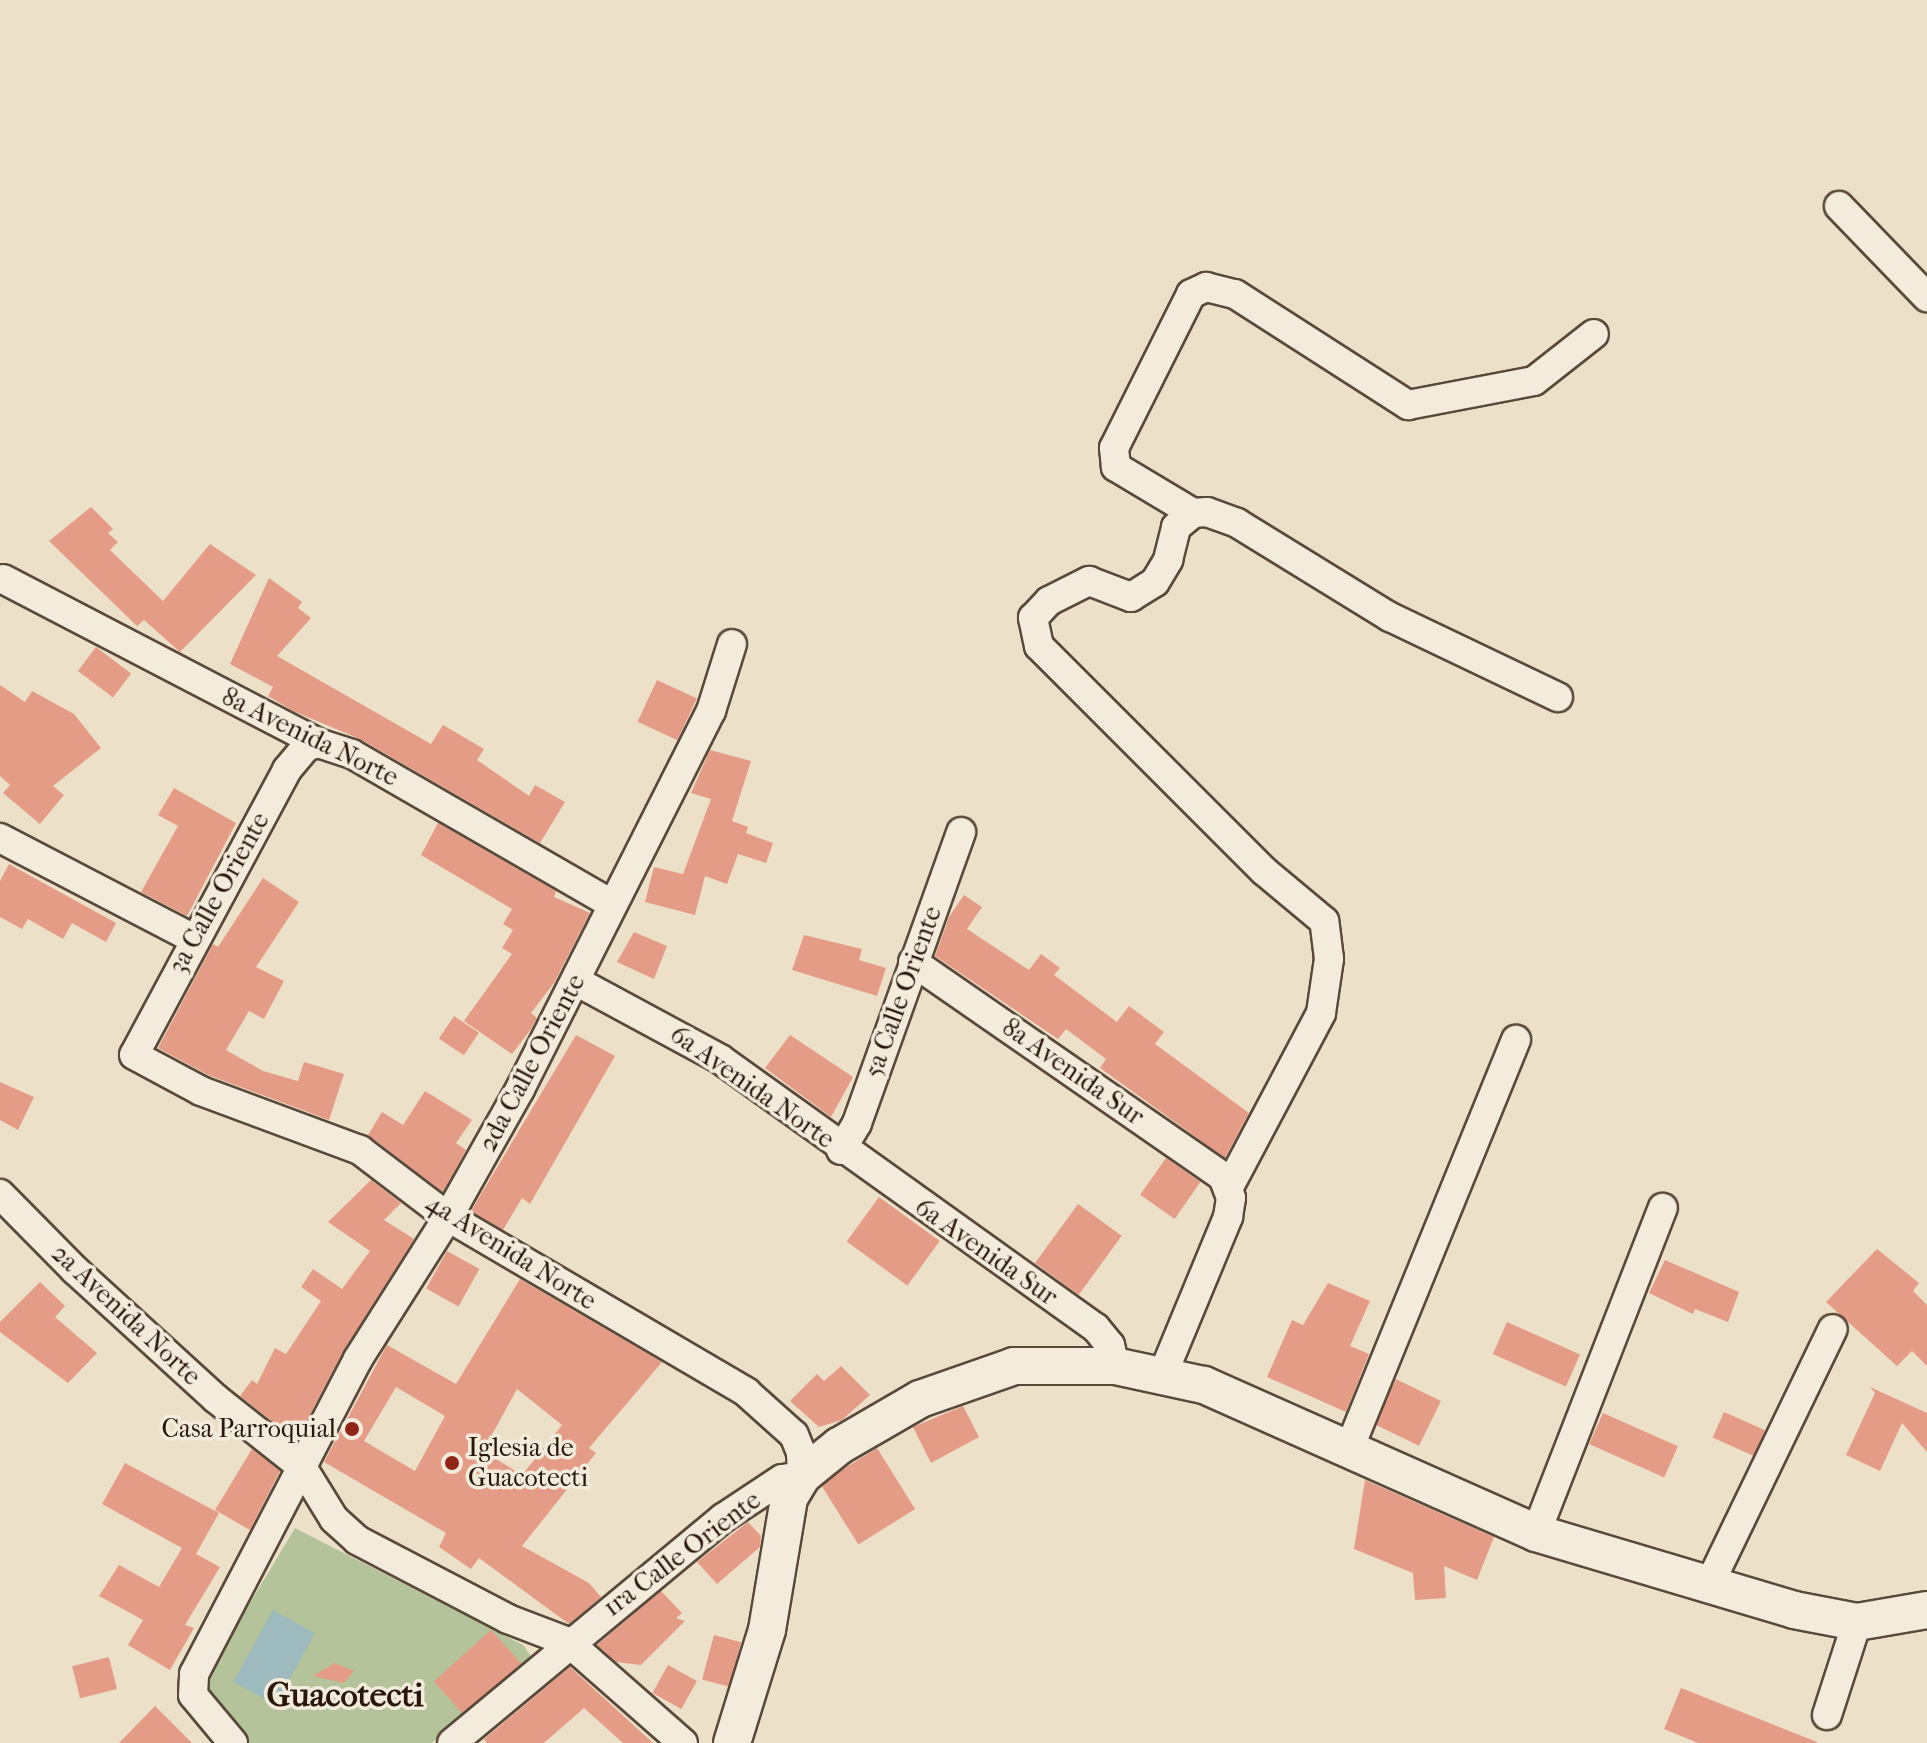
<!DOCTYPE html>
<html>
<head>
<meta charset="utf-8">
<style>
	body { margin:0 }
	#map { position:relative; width:1927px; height:1743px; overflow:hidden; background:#ede0c8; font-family:"IM FELL French Canon",serif }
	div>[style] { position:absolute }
	.green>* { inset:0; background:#b4c399 }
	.water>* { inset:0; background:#9dbbbf; transform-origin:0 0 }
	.building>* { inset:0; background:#e49c87; transform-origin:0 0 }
	.roads { filter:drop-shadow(2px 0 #59493a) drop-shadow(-2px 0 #59493a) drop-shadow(0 2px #59493a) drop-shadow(0 -2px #59493a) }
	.minor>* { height:28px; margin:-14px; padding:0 14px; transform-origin:14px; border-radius:14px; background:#f3ebdb }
	.tertiary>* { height:36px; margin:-18px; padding:0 18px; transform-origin:18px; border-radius:18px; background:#f3ebdb }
	.dots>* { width:22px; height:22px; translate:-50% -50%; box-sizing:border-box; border:4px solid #f3ebdb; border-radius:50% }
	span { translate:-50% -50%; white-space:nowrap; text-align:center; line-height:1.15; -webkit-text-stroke:7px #f3ebdb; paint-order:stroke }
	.street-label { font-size:26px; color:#28170a }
	.poi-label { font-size:26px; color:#28170a }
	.right { translate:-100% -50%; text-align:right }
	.left { translate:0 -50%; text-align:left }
	.district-label { font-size:34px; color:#28170a; font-weight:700 }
</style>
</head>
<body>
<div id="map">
	<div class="green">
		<div style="clip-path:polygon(295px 1528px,523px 1645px,531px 1656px,432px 1743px,248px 1743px,206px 1691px,205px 1678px)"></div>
	</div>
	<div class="water">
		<div style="left:273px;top:1610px;width:48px;height:82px;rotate:29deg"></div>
	</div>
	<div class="building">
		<div style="clip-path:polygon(91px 507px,113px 529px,108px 533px,118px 542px,110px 550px,163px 601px,210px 544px,256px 575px,180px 652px,144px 620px,137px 626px,49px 541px)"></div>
		<div style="clip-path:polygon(269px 578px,302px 602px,298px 608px,311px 618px,277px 656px,431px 744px,443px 725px,484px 749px,477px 760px,529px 796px,535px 785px,565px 802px,540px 843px,360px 739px,293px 711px,268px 696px,273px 687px,230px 664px)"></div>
		<div style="left:96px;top:647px;width:44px;height:30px;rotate:37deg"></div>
		<div style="left:657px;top:680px;width:44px;height:46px;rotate:25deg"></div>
		<div style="clip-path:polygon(0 685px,25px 702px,32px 691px,74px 714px,101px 748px,53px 786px,64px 795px,40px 824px,3px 793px,10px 785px,0 776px)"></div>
		<div style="clip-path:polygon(710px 750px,751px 761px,732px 821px,748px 827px,746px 833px,773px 843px,766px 863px,738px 854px,727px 884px,705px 876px,695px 915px,645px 902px,654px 867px,683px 874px,711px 799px,691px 793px)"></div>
		<div style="clip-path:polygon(174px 788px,236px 823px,187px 916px,141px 892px,178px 826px,158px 815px)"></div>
		<div style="clip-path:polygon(438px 823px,556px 891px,554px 897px,590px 913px,554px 983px,531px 1013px,537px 1018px,531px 1029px,512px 1054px,464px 1021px,512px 954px,502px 948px,513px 930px,503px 924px,512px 909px,421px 855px)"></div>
		<div style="clip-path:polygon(9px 864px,116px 923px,106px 942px,72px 923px,63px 939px,28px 919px,22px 929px,0 917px,0 881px)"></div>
		<div style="clip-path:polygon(263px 878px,299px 902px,256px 967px,284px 981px,264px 1019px,249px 1011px,226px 1050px,263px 1071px,298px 1081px,304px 1062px,344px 1074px,329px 1120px,208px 1075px,158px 1048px,213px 944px,218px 947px)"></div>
		<div style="clip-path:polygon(964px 895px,982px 907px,967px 929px,1029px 970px,1041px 954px,1060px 968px,1054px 975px,1117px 1022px,1129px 1006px,1164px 1032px,1155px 1044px,1249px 1113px,1225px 1158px,1100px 1068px,1106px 1059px,1066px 1029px,1058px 1039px,935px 956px,949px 917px)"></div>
		<div style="clip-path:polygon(634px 932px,667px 946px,654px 979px,617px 962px)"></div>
		<div style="clip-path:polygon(804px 935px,862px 949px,859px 960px,886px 968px,877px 996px,792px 970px)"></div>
		<div style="left:454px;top:1016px;width:30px;height:27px;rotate:34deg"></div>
		<div style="clip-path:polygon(576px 1035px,615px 1056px,530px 1204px,522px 1198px,503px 1230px,471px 1211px)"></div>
		<div style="clip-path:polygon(790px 1035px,853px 1077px,831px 1117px,765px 1068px)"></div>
		<div style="clip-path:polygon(0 1082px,34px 1097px,18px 1130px,0 1120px)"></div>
		<div style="clip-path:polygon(425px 1091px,472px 1120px,456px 1143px,466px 1150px,443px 1192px,368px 1135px,382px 1112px,403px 1125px)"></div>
		<div style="left:1166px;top:1158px;width:42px;height:45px;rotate:35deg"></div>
		<div style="clip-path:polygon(371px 1180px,401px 1203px,384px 1220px,414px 1239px,344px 1350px,296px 1441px,240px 1396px,252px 1380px,257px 1384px,275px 1348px,286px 1354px,321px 1301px,301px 1287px,313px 1269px,342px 1289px,370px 1251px,328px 1222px)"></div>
		<div style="left:879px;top:1197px;width:75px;height:55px;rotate:36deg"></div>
		<div style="left:1078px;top:1204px;width:54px;height:73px;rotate:36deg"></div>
		<div style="clip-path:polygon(1877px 1249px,1919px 1283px,1913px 1291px,1927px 1305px,1927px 1366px,1912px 1351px,1897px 1366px,1826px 1302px)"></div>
		<div style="left:447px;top:1251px;width:37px;height:43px;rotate:29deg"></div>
		<div style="clip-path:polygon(1665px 1260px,1739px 1292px,1728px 1322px,1695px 1309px,1693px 1314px,1649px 1293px)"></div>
		<div style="clip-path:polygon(evenodd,520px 1279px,662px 1362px,589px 1448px,596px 1453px,522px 1546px,589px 1583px,601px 1597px,569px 1624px,479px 1558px,471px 1569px,439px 1547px,446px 1533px,324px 1462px,387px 1345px,456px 1384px,520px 1279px,396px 1387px,445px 1416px,415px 1471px,364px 1441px,396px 1387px,520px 1279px,517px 1389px,562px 1425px,522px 1475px,483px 1451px,517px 1389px)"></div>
		<div style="clip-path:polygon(40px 1282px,65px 1306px,55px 1317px,97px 1353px,68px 1383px,0 1332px,0 1322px)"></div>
		<div style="clip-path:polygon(1328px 1283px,1370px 1301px,1350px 1346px,1369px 1354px,1346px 1412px,1267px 1377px,1292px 1320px,1303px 1325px)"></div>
		<div style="left:1507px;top:1322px;width:80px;height:35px;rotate:24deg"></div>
		<div style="clip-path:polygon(841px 1366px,870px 1395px,842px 1420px,819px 1427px,790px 1401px,817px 1374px,824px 1381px)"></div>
		<div style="left:1396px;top:1379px;width:50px;height:50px;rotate:26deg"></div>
		<div style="clip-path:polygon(1870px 1387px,1927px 1413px,1927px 1452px,1902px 1423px,1880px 1471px,1846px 1455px,1875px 1393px)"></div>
		<div style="clip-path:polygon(963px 1406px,979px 1437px,931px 1463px,913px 1427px)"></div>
		<div style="left:1724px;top:1412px;width:45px;height:28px;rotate:24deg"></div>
		<div style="left:1603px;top:1413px;width:82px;height:34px;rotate:24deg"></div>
		<div style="left:877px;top:1448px;width:72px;height:67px;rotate:58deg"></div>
		<div style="clip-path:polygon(252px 1449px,280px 1471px,250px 1530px,215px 1510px)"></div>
		<div style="clip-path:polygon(125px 1463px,219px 1513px,196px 1554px,220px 1567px,185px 1625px,194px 1628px,170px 1670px,128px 1645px,143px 1620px,99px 1596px,119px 1565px,159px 1587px,182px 1548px,102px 1504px)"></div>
		<div style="clip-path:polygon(1365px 1480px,1494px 1537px,1477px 1580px,1444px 1566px,1446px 1598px,1415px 1600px,1413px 1573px,1354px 1549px)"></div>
		<div style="clip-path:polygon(748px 1522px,761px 1536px,760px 1547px,717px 1584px,697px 1562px)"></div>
		<div style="clip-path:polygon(661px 1591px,682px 1613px,676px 1618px,685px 1621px,641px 1665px,616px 1662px,597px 1645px)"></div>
		<div style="left:491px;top:1630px;width:45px;height:77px;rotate:48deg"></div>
		<div style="left:714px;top:1635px;width:28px;height:46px;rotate:15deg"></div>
		<div style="left:109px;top:1657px;width:33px;height:38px;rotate:76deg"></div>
		<div style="clip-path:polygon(335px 1663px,354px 1671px,344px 1683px,313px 1676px)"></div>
		<div style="left:668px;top:1665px;width:33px;height:32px;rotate:29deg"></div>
		<div style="clip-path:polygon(570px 1667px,653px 1743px,623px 1743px,584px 1708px,544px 1743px,487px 1743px,484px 1739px)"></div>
		<div style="clip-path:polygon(1681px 1688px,1817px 1742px,1817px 1743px,1698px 1743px,1664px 1729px)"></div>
		<div style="clip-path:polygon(155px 1706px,192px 1743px,119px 1743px)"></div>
	</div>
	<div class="roads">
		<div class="minor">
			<div style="left:1839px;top:206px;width:127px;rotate:46deg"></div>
			<div style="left:1193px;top:513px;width:90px;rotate:-149.1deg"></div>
			<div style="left:1116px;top:467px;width:19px;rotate:-96deg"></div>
			<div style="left:1114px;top:448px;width:172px;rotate:-63.4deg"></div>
			<div style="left:1191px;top:294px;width:17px;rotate:-25deg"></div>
			<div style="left:1206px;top:287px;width:30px;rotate:14deg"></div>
			<div style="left:1235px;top:294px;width:206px;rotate:32.7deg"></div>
			<div style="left:1408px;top:405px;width:128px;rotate:-10.8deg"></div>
			<div style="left:1534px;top:381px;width:76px;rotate:-38.1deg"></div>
			<div style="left:3px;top:579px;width:355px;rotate:27.5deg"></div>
			<div style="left:318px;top:743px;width:36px;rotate:18deg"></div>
			<div style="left:352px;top:754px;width:300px;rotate:30deg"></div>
			<div style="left:318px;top:743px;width:13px;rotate:162deg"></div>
			<div style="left:306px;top:747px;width:30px;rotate:130deg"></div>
			<div style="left:287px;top:770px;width:323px;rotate:118.2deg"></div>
			<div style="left:134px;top:1055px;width:76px;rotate:28.2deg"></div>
			<div style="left:201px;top:1091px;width:170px;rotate:20.4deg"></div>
			<div style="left:360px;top:1150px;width:111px;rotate:37.3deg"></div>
			<div style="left:448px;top:1217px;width:346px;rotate:30.4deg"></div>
			<div style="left:746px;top:1392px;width:64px;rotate:41.9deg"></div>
			<div style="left:794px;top:1435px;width:18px;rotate:68deg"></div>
			<div style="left:801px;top:1452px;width:24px;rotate:88deg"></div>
			<div style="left:802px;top:1476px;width:20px;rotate:171deg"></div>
			<div style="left:782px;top:1479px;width:71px;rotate:146.5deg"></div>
			<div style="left:723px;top:1518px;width:352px;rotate:140.3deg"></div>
			<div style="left:0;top:838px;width:216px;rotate:27.5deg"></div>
			<div style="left:913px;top:962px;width:377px;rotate:34.7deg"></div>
			<div style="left:1223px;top:1177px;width:22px;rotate:69deg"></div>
			<div style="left:1231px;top:1198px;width:19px;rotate:99deg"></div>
			<div style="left:1228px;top:1217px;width:170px;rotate:112.5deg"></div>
			<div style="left:576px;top:981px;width:164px;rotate:28.4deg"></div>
			<div style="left:720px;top:1059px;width:462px;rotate:35.6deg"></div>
			<div style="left:1096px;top:1328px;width:22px;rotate:51deg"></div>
			<div style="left:1110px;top:1345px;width:22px;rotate:77deg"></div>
			<div style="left:841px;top:1150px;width:31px;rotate:-59deg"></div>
			<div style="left:857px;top:1123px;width:309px;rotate:-70.3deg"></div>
			<div style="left:1229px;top:1187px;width:197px;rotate:-62.1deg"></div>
			<div style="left:1321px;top:1013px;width:55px;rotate:-81.6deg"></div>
			<div style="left:1329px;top:959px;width:38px;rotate:-97deg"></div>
			<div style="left:1324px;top:921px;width:78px;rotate:-140.2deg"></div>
			<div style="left:1264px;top:871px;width:318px;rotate:-135deg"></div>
			<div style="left:1039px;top:646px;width:29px;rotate:-102deg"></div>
			<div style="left:1033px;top:618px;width:23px;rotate:-47deg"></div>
			<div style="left:1049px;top:601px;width:45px;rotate:-26.6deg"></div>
			<div style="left:1089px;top:581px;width:45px;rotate:20.9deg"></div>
			<div style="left:1131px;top:597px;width:28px;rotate:-32deg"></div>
			<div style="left:1155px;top:582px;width:26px;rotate:-59deg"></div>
			<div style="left:1168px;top:560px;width:34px;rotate:-76deg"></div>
			<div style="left:1176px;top:527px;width:22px;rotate:-39deg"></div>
			<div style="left:1193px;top:513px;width:14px;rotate:-4deg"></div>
			<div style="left:1207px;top:512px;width:32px;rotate:20deg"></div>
			<div style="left:1237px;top:523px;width:180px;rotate:31.6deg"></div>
			<div style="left:1390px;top:617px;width:186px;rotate:25.5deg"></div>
			<div style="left:0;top:1194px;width:107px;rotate:45.4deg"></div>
			<div style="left:75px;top:1270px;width:190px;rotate:42.4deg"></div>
			<div style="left:215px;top:1398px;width:111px;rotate:38.4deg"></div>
			<div style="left:302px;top:1467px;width:61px;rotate:58.4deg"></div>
			<div style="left:334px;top:1519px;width:31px;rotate:42deg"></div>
			<div style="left:357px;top:1540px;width:170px;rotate:27.6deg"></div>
			<div style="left:508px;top:1619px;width:64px;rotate:21deg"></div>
			<div style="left:568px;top:1642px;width:153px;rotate:41.3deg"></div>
			<div style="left:1349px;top:1449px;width:442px;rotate:-67.8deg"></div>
			<div style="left:1536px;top:1533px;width:349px;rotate:-68.7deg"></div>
			<div style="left:1709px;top:1585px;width:284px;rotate:-64.2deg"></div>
			<div style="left:1827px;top:1715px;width:98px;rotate:-72.1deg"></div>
			<div style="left:233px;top:1743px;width:62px;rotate:-129.8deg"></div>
			<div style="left:193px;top:1695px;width:21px;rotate:-87deg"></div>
			<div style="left:194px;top:1674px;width:355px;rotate:-62.5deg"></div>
			<div style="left:358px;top:1359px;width:168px;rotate:-57.6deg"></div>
			<div style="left:448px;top:1217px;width:147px;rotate:-60.6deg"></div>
			<div style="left:520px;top:1089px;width:424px;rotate:-63.2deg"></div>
			<div style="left:711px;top:711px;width:70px;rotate:-72.6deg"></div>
		</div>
		<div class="tertiary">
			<div style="left:732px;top:1743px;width:118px;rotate:-72.8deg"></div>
			<div style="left:767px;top:1630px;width:134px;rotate:-80.5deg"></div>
			<div style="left:789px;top:1498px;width:26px;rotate:-59deg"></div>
			<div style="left:802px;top:1476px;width:48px;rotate:-39deg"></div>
			<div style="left:839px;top:1446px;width:94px;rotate:-30.1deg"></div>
			<div style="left:920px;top:1399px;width:100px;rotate:-19.3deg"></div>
			<div style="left:1014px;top:1366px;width:101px"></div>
			<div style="left:1115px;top:1366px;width:91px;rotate:12.1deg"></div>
			<div style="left:1204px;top:1385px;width:363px;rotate:24deg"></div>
			<div style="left:1536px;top:1533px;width:269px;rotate:16.6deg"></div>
			<div style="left:1794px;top:1610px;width:64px;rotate:10.8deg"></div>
			<div style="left:1857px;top:1622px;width:71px;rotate:-9.7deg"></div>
		</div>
	</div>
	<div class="dots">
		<div style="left:352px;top:1429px;background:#8f2418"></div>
		<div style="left:452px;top:1463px;background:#8f2418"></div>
	</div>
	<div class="street-label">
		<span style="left:310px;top:737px;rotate:26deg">8a Avenida Norte</span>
		<span style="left:219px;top:893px;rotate:-61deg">3a Calle Oriente</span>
		<span style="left:903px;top:992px;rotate:-70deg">5a Calle Oriente</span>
		<span style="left:532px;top:1063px;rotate:-62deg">2da Calle Oriente</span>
		<span style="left:1073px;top:1072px;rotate:35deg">8a Avenida Sur</span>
		<span style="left:752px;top:1087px;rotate:35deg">6a Avenida Norte</span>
		<span style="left:511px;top:1252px;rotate:32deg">4a Avenida Norte</span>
		<span style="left:986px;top:1252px;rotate:35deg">6a Avenida Sur</span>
		<span style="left:126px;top:1315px;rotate:43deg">2a Avenida Norte</span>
		<span style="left:682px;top:1554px;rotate:-37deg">1ra Calle Oriente</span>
	</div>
	<div class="poi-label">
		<span class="right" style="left:336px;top:1429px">Casa Parroquial</span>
		<span class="left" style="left:468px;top:1463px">Iglesia de<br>Guacotecti</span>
	</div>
	<div class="district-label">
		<span style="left:345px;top:1696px">Guacotecti</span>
	</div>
</div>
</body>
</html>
